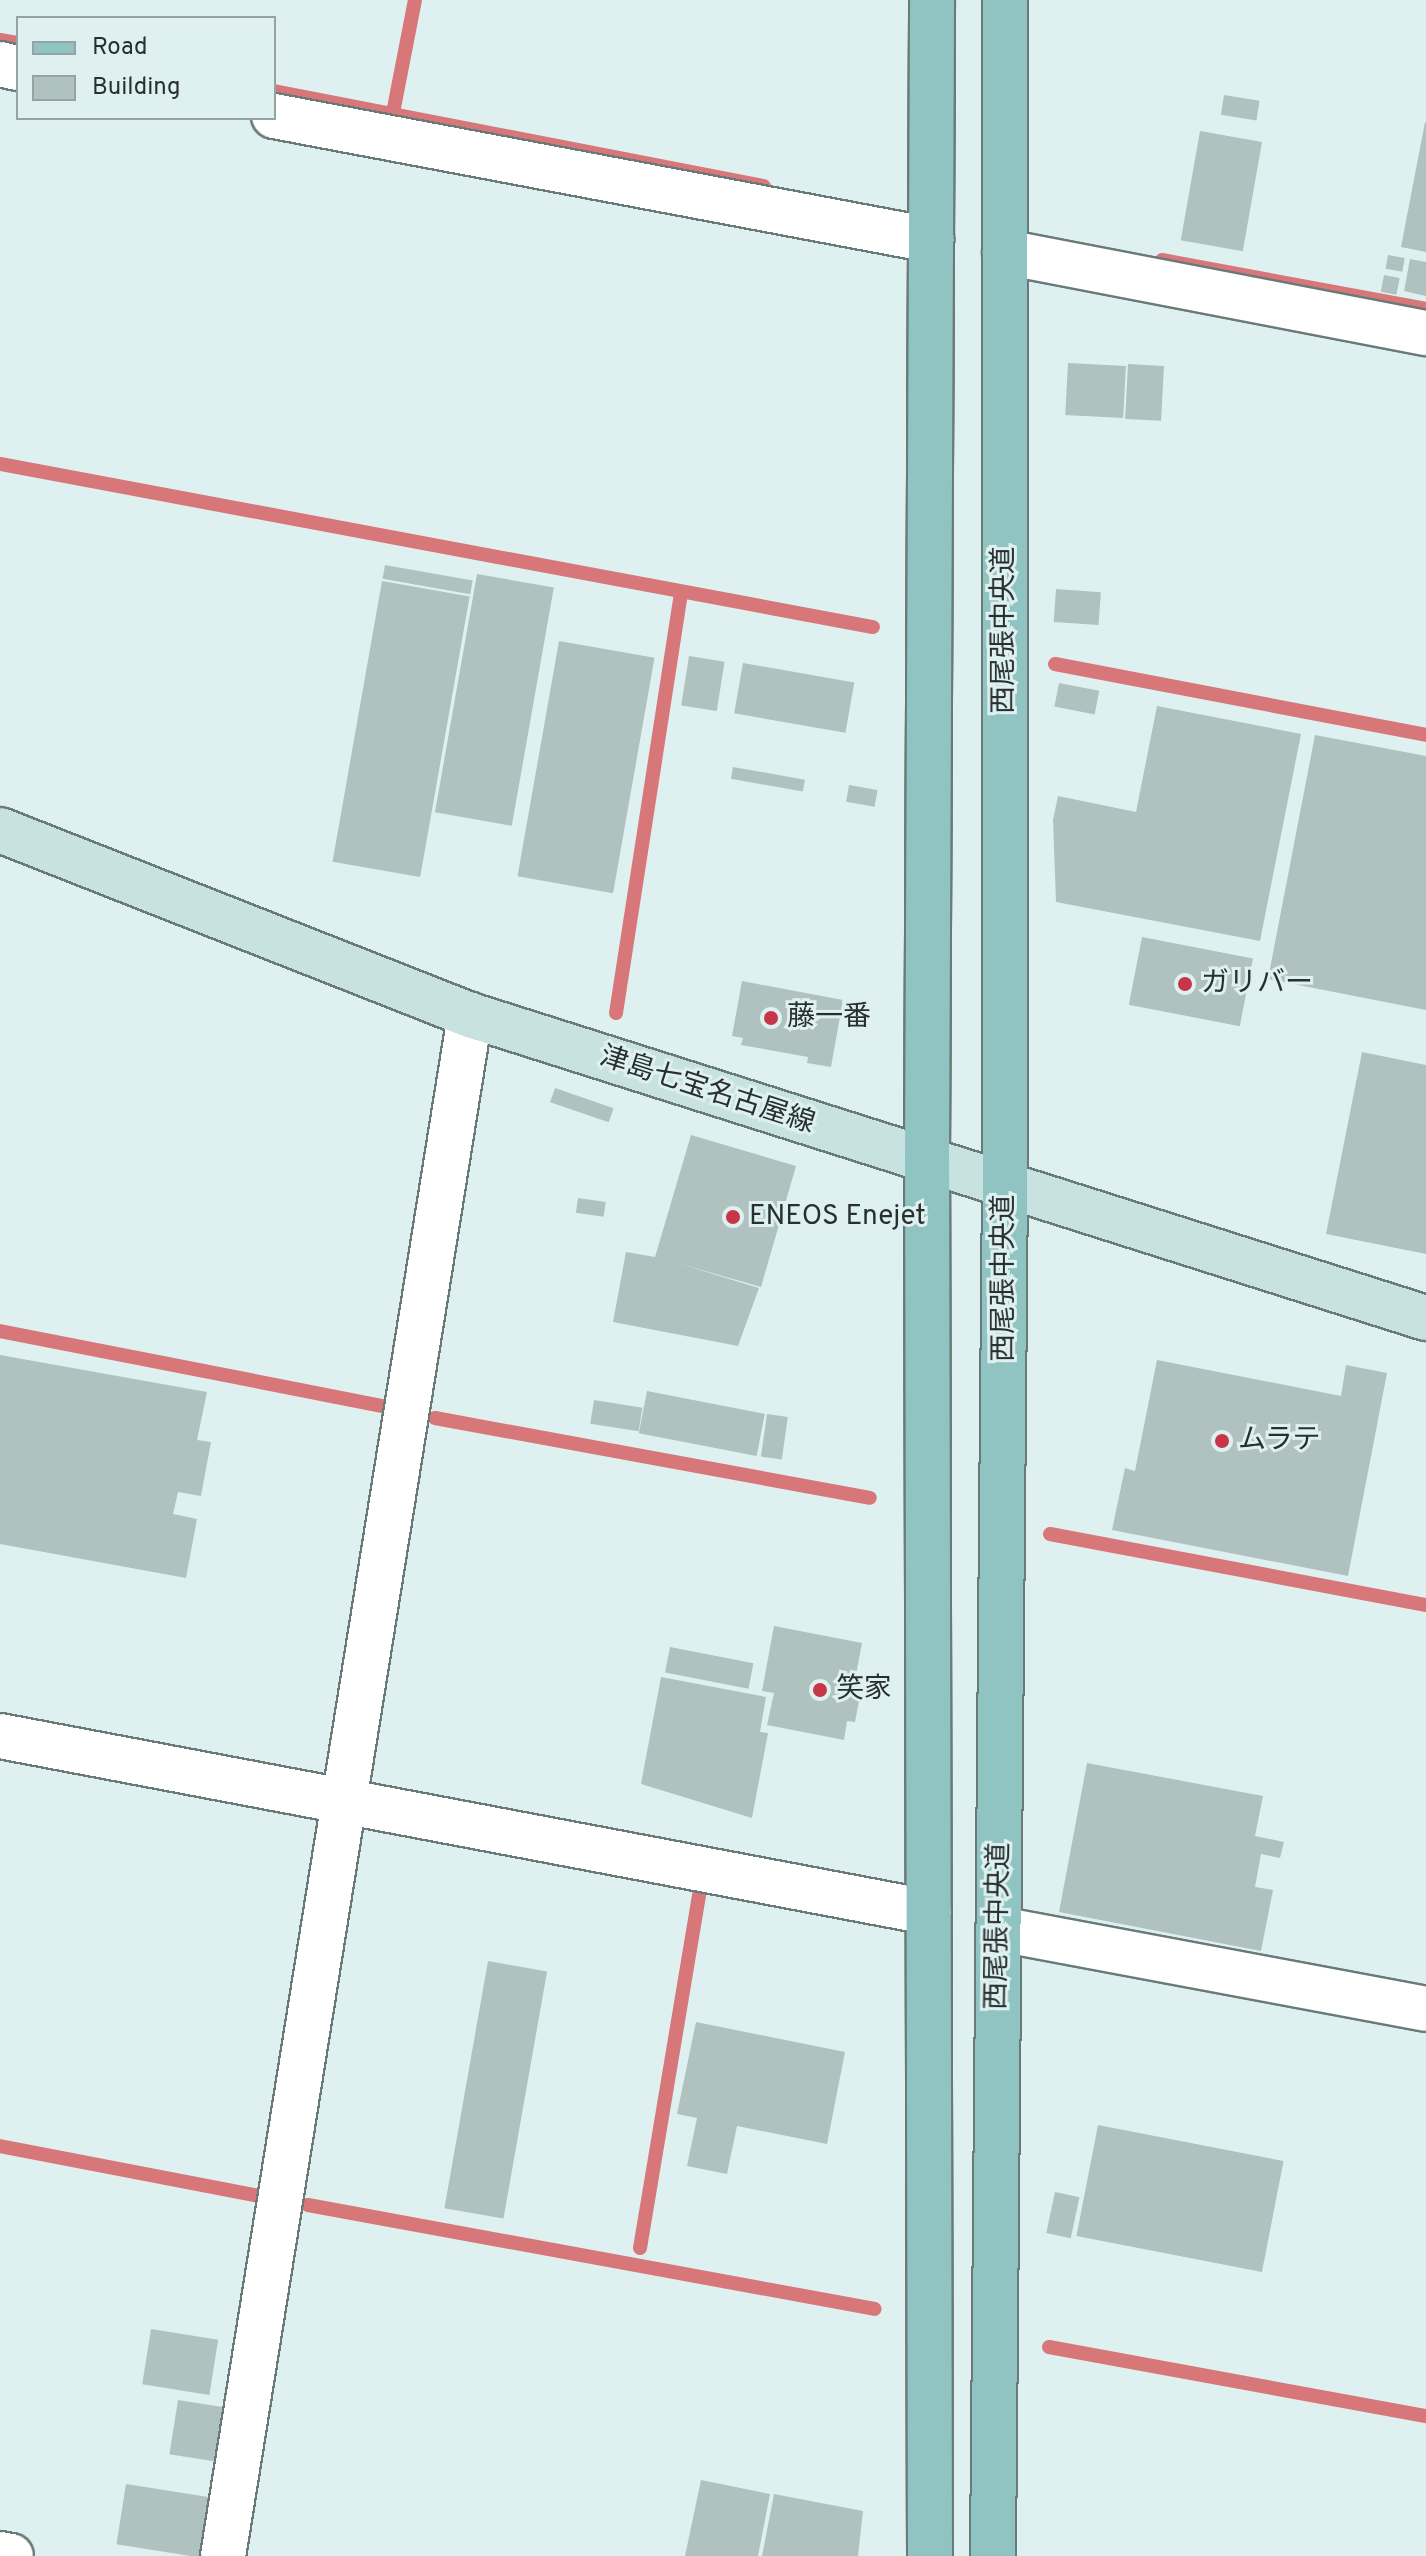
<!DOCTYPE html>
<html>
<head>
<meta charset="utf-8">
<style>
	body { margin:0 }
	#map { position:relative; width:1426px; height:2556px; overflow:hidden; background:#def1f0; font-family:Overpass,"Noto Sans JP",sans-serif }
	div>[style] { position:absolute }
	.stream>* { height:14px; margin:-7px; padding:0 7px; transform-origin:7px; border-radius:7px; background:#d8777a }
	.building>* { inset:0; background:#afc2c0; transform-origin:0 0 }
	.roads { filter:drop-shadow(2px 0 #697a79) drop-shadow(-2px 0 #697a79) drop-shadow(0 2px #697a79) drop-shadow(0 -2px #697a79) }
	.minor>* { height:44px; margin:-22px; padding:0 22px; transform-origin:22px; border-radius:22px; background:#fff }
	.secondary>* { height:44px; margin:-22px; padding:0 22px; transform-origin:22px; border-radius:22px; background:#c8e2e1 }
	.primary>* { height:44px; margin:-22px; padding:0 22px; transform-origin:22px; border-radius:22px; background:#90c4c2 }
	.dots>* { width:22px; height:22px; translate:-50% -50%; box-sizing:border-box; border:4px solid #def1f0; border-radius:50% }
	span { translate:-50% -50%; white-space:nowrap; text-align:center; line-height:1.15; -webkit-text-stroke:6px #def1f0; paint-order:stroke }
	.street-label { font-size:28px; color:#28302f }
	.poi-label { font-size:28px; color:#28302f }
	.left { translate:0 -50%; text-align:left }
	.legend { position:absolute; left:16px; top:16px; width:260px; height:104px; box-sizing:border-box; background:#def1f0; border:2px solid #95a4a3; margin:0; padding:10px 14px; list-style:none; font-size:24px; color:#28302f }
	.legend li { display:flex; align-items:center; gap:16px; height:40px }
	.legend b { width:40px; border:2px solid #95a4a3 }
</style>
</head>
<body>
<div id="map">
	<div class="stream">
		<div style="left:0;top:40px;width:18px;rotate:9deg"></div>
		<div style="left:274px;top:91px;width:499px;rotate:11deg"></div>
		<div style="left:393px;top:113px;width:115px;rotate:-79deg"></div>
		<div style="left:1162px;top:260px;width:269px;rotate:10.5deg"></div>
		<div style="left:0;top:464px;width:888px;rotate:10.58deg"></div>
		<div style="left:1055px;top:664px;width:378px;rotate:10.8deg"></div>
		<div style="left:616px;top:1013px;width:423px;rotate:-81.2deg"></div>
		<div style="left:0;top:1331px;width:395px;rotate:11.1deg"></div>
		<div style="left:435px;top:1418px;width:442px;rotate:10.4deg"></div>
		<div style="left:1050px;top:1534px;width:383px;rotate:10.7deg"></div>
		<div style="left:0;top:2146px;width:265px;rotate:10.9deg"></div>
		<div style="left:308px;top:2205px;width:576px;rotate:10.39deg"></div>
		<div style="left:640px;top:2248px;width:364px;rotate:-80.5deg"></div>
		<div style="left:1049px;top:2347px;width:383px;rotate:10.4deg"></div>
	</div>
	<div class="building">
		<div style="left:1224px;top:95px;width:36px;height:20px;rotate:9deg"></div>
		<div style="clip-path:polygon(1425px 122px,1426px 123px,1426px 252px,1401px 247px)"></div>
		<div style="left:1200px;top:131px;width:63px;height:111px;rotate:10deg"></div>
		<div style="left:1388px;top:255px;width:17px;height:14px;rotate:10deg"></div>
		<div style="clip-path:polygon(1410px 259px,1426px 262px,1426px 296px,1404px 291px)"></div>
		<div style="left:1384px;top:275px;width:16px;height:17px;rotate:11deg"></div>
		<div style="left:1068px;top:363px;width:58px;height:52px;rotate:3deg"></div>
		<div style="left:1128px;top:364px;width:36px;height:55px;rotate:3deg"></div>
		<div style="left:385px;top:565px;width:89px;height:14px;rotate:10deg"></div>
		<div style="left:477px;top:574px;width:78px;height:242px;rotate:10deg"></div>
		<div style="left:382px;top:581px;width:89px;height:285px;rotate:10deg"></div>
		<div style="left:1056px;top:589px;width:45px;height:33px;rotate:4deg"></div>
		<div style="left:559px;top:641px;width:97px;height:239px;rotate:10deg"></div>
		<div style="left:689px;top:656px;width:36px;height:50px;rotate:9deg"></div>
		<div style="left:743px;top:663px;width:113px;height:51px;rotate:10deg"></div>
		<div style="left:1059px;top:683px;width:41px;height:24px;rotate:11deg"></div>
		<div style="clip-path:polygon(1157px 706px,1301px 734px,1260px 941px,1056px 902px,1053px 820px,1058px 796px,1136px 812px)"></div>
		<div style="clip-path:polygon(1315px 735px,1426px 756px,1426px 1010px,1268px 979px)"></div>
		<div style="left:733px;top:767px;width:73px;height:12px;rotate:10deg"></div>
		<div style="left:849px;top:785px;width:29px;height:17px;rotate:10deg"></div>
		<div style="left:1142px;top:937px;width:113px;height:69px;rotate:11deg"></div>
		<div style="clip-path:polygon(742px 981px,843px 1000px,831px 1067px,807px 1063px,808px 1057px,741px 1045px,743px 1038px,732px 1036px)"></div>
		<div style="clip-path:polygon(1362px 1052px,1426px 1065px,1426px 1254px,1326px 1234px)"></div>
		<div style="left:555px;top:1088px;width:62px;height:15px;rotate:19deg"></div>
		<div style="clip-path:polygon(691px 1135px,796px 1166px,761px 1287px,677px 1263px,759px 1288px,738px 1346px,613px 1322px,626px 1252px,655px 1257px)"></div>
		<div style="left:578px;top:1198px;width:28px;height:15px;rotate:8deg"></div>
		<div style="clip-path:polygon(0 1355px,207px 1392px,197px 1440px,211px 1442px,201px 1496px,178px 1492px,173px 1514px,197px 1519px,186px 1578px,0 1544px)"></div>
		<div style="clip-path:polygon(1157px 1360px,1341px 1396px,1346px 1365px,1387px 1373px,1348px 1576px,1112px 1530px,1125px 1468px,1135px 1471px)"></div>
		<div style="left:647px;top:1391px;width:120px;height:43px;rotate:11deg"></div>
		<div style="left:594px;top:1400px;width:49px;height:24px;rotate:9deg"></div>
		<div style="left:767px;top:1414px;width:21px;height:43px;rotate:8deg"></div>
		<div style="clip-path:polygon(774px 1626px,862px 1643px,855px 1680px,863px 1681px,855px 1722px,847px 1721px,844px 1740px,767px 1725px,774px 1693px,762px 1691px)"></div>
		<div style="left:670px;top:1647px;width:85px;height:26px;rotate:11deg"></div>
		<div style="clip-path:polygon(661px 1677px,766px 1697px,760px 1732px,768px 1733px,752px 1818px,641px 1784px)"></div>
		<div style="clip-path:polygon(1087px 1763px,1263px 1796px,1255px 1836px,1284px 1842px,1280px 1858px,1261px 1854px,1255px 1887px,1273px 1890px,1261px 1951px,1059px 1912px)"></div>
		<div style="left:488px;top:1961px;width:60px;height:251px;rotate:10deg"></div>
		<div style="clip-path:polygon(696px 2022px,845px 2052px,827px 2144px,737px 2126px,727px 2174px,687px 2166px,697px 2118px,677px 2114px)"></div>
		<div style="left:1098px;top:2125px;width:189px;height:113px;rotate:11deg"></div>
		<div style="left:1055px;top:2192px;width:25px;height:42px;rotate:12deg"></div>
		<div style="left:151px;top:2329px;width:68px;height:56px;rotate:9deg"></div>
		<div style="left:178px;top:2400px;width:45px;height:55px;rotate:9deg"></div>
		<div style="clip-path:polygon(701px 2480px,770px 2494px,758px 2556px,685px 2556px)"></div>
		<div style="left:126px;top:2484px;width:88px;height:61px;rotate:9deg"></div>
		<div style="clip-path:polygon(774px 2494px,863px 2511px,858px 2556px,762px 2556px)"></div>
	</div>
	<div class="roads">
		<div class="minor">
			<div style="left:0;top:64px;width:18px;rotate:13deg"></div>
			<div style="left:274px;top:116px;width:669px;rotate:10.69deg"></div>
			<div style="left:1005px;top:252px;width:429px;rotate:10.9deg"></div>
			<div style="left:0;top:1736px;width:945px;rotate:10.74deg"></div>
			<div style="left:999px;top:1929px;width:434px;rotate:10.6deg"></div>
			<div style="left:0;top:2554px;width:11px;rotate:10deg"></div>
			<div style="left:223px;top:2556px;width:1561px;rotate:-80.89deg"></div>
		</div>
		<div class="secondary">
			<div style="left:0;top:830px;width:505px;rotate:21.49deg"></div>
			<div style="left:470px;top:1015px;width:1003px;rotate:17.59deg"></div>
		</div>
		<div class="primary">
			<div style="left:930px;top:2556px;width:1395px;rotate:-90.12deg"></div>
			<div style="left:927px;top:1161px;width:1161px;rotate:-89.75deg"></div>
			<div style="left:993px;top:2556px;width:1369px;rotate:-89.5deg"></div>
			<div style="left:1005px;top:1187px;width:1187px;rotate:-90deg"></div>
		</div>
	</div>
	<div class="dots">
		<div style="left:1185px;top:984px;background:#c63548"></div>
		<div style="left:771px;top:1018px;background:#c63548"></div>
		<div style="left:733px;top:1217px;background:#c63548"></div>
		<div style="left:1222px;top:1441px;background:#c63548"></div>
		<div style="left:820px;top:1690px;background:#c63548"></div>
	</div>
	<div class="street-label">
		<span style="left:1005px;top:630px;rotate:-90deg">西尾張中央道</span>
		<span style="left:707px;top:1091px;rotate:18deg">津島七宝名古屋線</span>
		<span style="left:1005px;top:1278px;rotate:-90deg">西尾張中央道</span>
		<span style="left:999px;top:1926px;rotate:-89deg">西尾張中央道</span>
	</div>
	<div class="poi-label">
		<span class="left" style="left:1201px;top:984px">ガリバー</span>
		<span class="left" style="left:787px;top:1018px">藤一番</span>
		<span class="left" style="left:749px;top:1217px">ENEOS Enejet</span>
		<span class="left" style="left:1238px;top:1441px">ムラテ</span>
		<span class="left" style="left:836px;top:1690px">笑家</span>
	</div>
	<ul class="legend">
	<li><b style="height:10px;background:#90c4c2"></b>Road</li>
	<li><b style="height:22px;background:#afc2c0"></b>Building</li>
	</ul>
</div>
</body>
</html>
